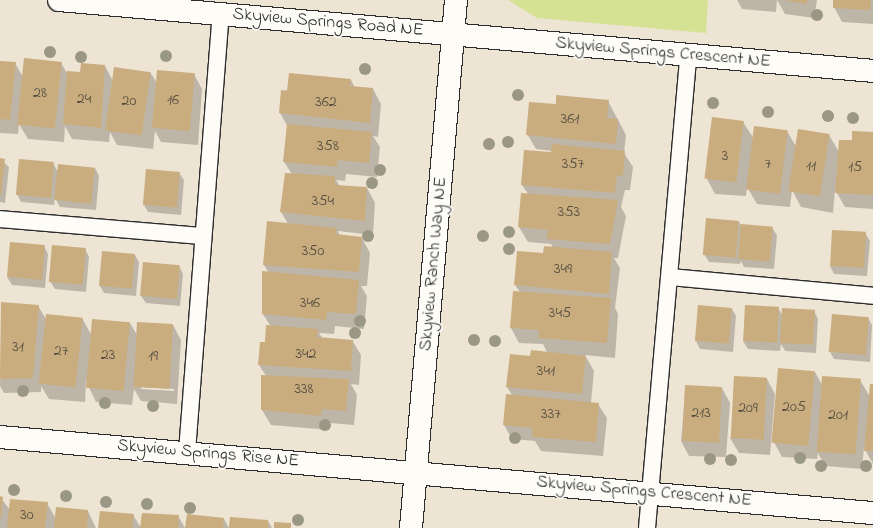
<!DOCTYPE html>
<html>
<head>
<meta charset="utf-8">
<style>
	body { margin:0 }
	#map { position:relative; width:873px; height:528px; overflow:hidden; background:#ede4d3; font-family:"Indie Flower",sans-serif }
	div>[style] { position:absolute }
	.green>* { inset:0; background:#d5e193 }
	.shadow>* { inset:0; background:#0003 }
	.building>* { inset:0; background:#c9ad7e; transform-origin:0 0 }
	.roads { filter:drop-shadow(1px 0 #2b2b2b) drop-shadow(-1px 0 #2b2b2b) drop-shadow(0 1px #2b2b2b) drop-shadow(0 -1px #2b2b2b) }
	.lane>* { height:16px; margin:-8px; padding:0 8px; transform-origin:8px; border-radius:8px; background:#fdfcf7 }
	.street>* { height:22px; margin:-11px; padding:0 11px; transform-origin:11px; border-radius:11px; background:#fdfcf7 }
	.trees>* { width:12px; height:12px; margin:-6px; border-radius:50%; background:#9a9785 }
	span { translate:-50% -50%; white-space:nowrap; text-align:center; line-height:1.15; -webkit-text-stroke:3.5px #fdfcf7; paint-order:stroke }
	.number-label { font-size:16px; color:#524c40 }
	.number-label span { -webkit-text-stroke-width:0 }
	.street-label { font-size:18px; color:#2b2b2b }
</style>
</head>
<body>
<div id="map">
	<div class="green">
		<div style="clip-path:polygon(508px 0,708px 0,706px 33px,537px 18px)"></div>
	</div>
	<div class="shadow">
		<div style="clip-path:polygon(737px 0,817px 0,814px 18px,785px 14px,777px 0,776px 12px,742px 9px)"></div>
		<div style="clip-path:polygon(834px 0,873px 0,873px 24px,842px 22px,834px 7px)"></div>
		<div style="clip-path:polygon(0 61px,15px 63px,23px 77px,61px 63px,68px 75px,105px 66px,113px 81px,150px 72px,157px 83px,194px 74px,202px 89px,198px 145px,161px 142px,155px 131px,153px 149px,117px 145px,110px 132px,109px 142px,72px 139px,65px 126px,64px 142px,28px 139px,19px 124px,18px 134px,0 133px)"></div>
		<div style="clip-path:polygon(351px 80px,355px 88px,373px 89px,381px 104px,378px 137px,373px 136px,380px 147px,377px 177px,346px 174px,345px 181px,336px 180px,340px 186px,367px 188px,375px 203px,373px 235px,338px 231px,340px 236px,362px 238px,370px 253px,367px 286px,361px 286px,367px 296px,364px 329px,335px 326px,334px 334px,319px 333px,323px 339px,352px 340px,361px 355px,359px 385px,351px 384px,357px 395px,354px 425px,330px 423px,329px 430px,271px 425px,262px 410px,266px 376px,259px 365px,271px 327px,263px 314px,269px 273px,264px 265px,288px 224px,281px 212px,286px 174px,292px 174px,284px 162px,288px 127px,280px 113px,282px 91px)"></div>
		<div style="clip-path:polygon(608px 101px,626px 135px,624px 153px,633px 167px,630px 190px,625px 190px,621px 207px,626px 216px,618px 258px,614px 258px,620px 268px,615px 308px,618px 314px,615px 358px,585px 355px,594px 371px,591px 403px,598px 404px,607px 418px,603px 456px,541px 451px,535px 441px,512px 439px,504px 425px,512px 395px,507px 387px,531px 357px,547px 352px,543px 344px,519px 343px,511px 328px,514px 292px,520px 292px,515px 285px,553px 248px,551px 244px,528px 242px,519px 227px,528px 194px,522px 185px,552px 153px,552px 151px,536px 149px,527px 134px,556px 105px)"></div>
		<div style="clip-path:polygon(713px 119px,743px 122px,754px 139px,787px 131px,797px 148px,829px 135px,839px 152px,873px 133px,873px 209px,845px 207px,835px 190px,833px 213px,801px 207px,792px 190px,790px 207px,757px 204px,747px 187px,746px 196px,715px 194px,707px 179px)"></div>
		<div style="clip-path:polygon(0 159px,9px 167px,5px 203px,0 202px)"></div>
		<div style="clip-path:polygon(53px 163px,58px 172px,95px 168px,99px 176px,96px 210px,60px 207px,55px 198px,54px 205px,21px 202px,17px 194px)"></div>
		<div style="clip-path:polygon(179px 173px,184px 180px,181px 215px,148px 212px,144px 205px)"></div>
		<div style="clip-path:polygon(739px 222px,741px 225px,772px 228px,777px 235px,774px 269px,744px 267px,741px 261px,740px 264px,709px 262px,704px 254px)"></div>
		<div style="clip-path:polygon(865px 233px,870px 241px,867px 276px,834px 274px,830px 266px)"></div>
		<div style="clip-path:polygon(44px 246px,48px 254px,45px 288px,12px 285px,7px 277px)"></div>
		<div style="clip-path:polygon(85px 249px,89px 257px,86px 292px,55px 289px,50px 281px)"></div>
		<div style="clip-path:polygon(135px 255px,139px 262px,136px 296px,104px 293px,100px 286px)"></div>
		<div style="clip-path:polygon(179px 266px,183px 274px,180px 306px,146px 303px,141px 296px)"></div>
		<div style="clip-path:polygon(evenodd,2px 303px,38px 306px,46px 319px,82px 318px,92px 336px,130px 323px,137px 335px,173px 325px,181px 340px,177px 404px,141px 401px,134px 389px,132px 405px,96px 402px,86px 381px,85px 402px,49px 399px,41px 386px,41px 392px,4px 393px,0 386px,2px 303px,141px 387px,174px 389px,174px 391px,141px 389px,141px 387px)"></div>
		<div style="clip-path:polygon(699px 306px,732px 309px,736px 316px,733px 352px,700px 349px,696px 341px)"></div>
		<div style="clip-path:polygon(778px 308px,783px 316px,814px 311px,818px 319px,816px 353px,785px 351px,781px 344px,780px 351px,748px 349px,743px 341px)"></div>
		<div style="clip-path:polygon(868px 318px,872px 325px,870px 362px,834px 359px,830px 352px)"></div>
		<div style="clip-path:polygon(815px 372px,822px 385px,860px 380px,870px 397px,873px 385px,873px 464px,864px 448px,862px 469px,825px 466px,818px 453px,817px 459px,782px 457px,774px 442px)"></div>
		<div style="clip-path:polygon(767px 379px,775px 394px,770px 455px,739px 453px,730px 438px)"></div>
		<div style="clip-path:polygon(686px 386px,722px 388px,730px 403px,726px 457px,689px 456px,681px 441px)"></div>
		<div style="clip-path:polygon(0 497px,10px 510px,47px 503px,56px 519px,88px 511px,96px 528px,0 528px)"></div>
		<div style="clip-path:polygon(133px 515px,141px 528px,99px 528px)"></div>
		<div style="clip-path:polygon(178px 516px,185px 528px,141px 528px)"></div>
		<div style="clip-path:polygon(224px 519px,229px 528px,186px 528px)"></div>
		<div style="clip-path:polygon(268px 521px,272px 528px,230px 528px)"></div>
	</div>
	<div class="building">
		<div style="clip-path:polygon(784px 0,807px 0,807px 4px)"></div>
		<div style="clip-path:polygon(833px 0,871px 0,870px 10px,833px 8px)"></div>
		<div style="left:24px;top:58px;width:38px;height:67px;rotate:6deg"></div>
		<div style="clip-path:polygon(0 61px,16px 62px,10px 120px,0 119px)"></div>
		<div style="clip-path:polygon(81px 63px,105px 65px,101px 128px,63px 124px,67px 71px,80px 72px)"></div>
		<div style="left:114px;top:67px;width:37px;height:64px;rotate:8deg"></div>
		<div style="left:157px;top:70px;width:38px;height:58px;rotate:5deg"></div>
		<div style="clip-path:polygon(289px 73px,351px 79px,350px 86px,373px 88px,370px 123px,279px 113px,281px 90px,287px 91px)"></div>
		<div style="clip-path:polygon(556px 95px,609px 100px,607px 118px,618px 119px,616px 144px,526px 135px,529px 102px,556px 104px)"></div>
		<div style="left:712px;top:117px;width:32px;height:62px;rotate:7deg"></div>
		<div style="clip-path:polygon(287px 124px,372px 132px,369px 163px,338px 160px,337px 167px,283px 162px)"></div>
		<div style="left:754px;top:126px;width:34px;height:64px;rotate:7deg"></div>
		<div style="left:798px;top:129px;width:32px;height:63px;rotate:9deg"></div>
		<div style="clip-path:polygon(852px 131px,873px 132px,873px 195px,835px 193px,839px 140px,852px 140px)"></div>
		<div style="clip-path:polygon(552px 144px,625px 151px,623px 176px,617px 175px,615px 193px,521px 185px,524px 150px,551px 152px)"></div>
		<div style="clip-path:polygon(0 158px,5px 159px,1px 195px,0 195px)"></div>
		<div style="left:19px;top:159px;width:35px;height:36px;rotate:5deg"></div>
		<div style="left:58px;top:164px;width:37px;height:36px;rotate:6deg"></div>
		<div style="left:146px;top:169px;width:34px;height:36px;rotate:5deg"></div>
		<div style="clip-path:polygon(285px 173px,335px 176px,335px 185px,367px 187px,365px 221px,280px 212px)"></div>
		<div style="clip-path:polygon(521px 193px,618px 200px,610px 244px,547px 239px,548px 230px,518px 227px)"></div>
		<div style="left:706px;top:218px;width:33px;height:37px;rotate:5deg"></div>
		<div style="clip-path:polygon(267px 221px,337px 228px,336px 234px,362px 237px,359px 272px,263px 265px)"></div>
		<div style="left:741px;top:224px;width:32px;height:35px;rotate:5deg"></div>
		<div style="left:832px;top:230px;width:34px;height:36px;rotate:3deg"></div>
		<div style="left:10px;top:242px;width:35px;height:35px;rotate:5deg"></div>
		<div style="left:52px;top:245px;width:34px;height:37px;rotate:5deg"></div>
		<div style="clip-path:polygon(544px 246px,612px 252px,609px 294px,514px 285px,517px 251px,543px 253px)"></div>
		<div style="left:102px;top:251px;width:33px;height:35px;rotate:5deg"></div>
		<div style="left:143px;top:262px;width:37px;height:34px;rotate:5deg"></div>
		<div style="clip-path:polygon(262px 271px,359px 280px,356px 314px,327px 312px,326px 320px,262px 314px)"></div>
		<div style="clip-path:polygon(513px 291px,611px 298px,607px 343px,538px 338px,539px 330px,510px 328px)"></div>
		<div style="clip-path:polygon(1px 302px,39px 305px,33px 378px,0 379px)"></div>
		<div style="left:698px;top:305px;width:34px;height:36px;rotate:5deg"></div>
		<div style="left:745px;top:305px;width:34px;height:36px;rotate:3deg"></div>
		<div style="left:782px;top:308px;width:33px;height:35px;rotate:3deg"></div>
		<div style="left:46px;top:314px;width:37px;height:70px;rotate:6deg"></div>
		<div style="left:832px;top:314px;width:37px;height:38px;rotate:5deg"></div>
		<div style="left:92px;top:319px;width:38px;height:69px;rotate:5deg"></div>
		<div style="left:137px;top:322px;width:36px;height:65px;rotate:3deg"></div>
		<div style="clip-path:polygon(266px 325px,318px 329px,317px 337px,353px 340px,351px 371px,258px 365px,260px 342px,265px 342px)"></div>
		<div style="clip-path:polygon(531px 350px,586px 356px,582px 394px,506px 387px,510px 354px,530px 356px)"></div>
		<div style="left:778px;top:368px;width:37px;height:75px;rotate:5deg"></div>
		<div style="clip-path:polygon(261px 375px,349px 379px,346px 411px,322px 409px,321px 416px,261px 410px)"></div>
		<div style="left:734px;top:376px;width:33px;height:62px;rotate:3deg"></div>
		<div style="left:822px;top:376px;width:39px;height:76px;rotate:4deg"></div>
		<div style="clip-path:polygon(870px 384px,873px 384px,873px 451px,864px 451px)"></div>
		<div style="left:685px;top:385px;width:37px;height:56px;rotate:3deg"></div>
		<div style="clip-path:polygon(506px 394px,599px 403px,596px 442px,532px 437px,532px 428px,503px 425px)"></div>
		<div style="clip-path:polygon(0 496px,3px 497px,1px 518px,0 518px)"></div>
		<div style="clip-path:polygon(10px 499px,48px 502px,45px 528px,7px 528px)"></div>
		<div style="clip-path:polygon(56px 507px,88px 510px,87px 528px,54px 528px)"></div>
		<div style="clip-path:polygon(100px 511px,134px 514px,132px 528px,98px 528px)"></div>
		<div style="clip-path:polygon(142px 513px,179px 515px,178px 528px,140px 528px)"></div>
		<div style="clip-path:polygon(187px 514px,224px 518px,223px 528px,185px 528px)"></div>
		<div style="clip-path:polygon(230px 517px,268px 520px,268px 528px,229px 528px)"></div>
		<div style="clip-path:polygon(274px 522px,291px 523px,291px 528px,274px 528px)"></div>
	</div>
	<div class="roads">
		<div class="lane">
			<div style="left:0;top:219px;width:203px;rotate:4.8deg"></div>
			<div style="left:670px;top:277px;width:204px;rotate:5.3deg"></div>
			<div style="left:187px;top:452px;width:439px;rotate:-85.6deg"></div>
			<div style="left:647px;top:528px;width:475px;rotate:-85deg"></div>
		</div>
		<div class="street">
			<div style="left:59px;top:0;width:817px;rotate:4.98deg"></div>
			<div style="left:0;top:437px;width:876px;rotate:4.98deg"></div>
			<div style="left:411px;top:528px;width:530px;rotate:-85.13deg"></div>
		</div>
	</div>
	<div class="trees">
		<div style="left:817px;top:15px"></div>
		<div style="left:50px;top:52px"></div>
		<div style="left:166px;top:56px"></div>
		<div style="left:81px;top:57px"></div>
		<div style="left:365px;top:69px"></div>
		<div style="left:518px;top:95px"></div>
		<div style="left:713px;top:103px"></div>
		<div style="left:768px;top:112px"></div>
		<div style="left:828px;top:116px"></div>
		<div style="left:853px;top:118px"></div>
		<div style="left:508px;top:142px"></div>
		<div style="left:489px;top:144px"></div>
		<div style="left:380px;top:170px"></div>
		<div style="left:372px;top:183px"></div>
		<div style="left:509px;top:232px"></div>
		<div style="left:368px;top:236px"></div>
		<div style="left:483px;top:236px"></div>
		<div style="left:509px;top:249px"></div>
		<div style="left:360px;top:321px"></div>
		<div style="left:355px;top:333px"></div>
		<div style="left:474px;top:340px"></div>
		<div style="left:495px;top:341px"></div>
		<div style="left:23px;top:391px"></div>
		<div style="left:105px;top:403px"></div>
		<div style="left:153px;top:406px"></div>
		<div style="left:325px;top:425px"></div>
		<div style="left:515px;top:438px"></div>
		<div style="left:800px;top:458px"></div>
		<div style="left:710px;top:459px"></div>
		<div style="left:731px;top:460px"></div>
		<div style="left:821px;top:466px"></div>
		<div style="left:866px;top:466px"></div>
		<div style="left:14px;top:490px"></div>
		<div style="left:66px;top:496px"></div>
		<div style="left:106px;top:502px"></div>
		<div style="left:147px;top:504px"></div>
		<div style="left:190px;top:508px"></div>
		<div style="left:298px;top:520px"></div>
	</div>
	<div class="number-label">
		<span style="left:40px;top:93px">28</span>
		<span style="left:84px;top:99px">24</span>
		<span style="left:173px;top:100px">16</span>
		<span style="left:129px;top:101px">20</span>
		<span style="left:326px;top:102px">362</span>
		<span style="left:570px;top:119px">361</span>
		<span style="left:328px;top:146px">358</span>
		<span style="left:725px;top:156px">3</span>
		<span style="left:573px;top:164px">357</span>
		<span style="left:768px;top:164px">7</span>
		<span style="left:811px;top:166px">11</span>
		<span style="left:855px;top:167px">15</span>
		<span style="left:323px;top:201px">354</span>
		<span style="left:569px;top:212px">353</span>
		<span style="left:313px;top:251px">350</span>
		<span style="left:563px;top:269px">349</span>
		<span style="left:310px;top:303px">346</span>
		<span style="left:560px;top:313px">345</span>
		<span style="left:18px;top:347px">31</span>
		<span style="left:61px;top:351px">27</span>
		<span style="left:306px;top:354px">342</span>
		<span style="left:108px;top:355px">23</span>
		<span style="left:153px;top:356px">19</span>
		<span style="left:546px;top:371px">341</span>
		<span style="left:304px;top:389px">338</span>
		<span style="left:794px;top:407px">205</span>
		<span style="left:748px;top:408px">209</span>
		<span style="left:701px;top:413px">213</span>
		<span style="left:551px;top:414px">337</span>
		<span style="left:838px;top:415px">201</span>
		<span style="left:27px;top:515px">30</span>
	</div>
	<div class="street-label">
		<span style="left:328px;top:23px;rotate:5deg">Skyview Springs Road NE</span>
		<span style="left:663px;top:53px;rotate:5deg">Skyview Springs Crescent NE</span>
		<span style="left:434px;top:264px;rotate:-85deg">Skyview Ranch Way NE</span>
		<span style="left:208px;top:454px;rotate:5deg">Skyview Springs Rise NE</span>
		<span style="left:644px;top:492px;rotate:5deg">Skyview Springs Crescent NE</span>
	</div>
</div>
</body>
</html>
